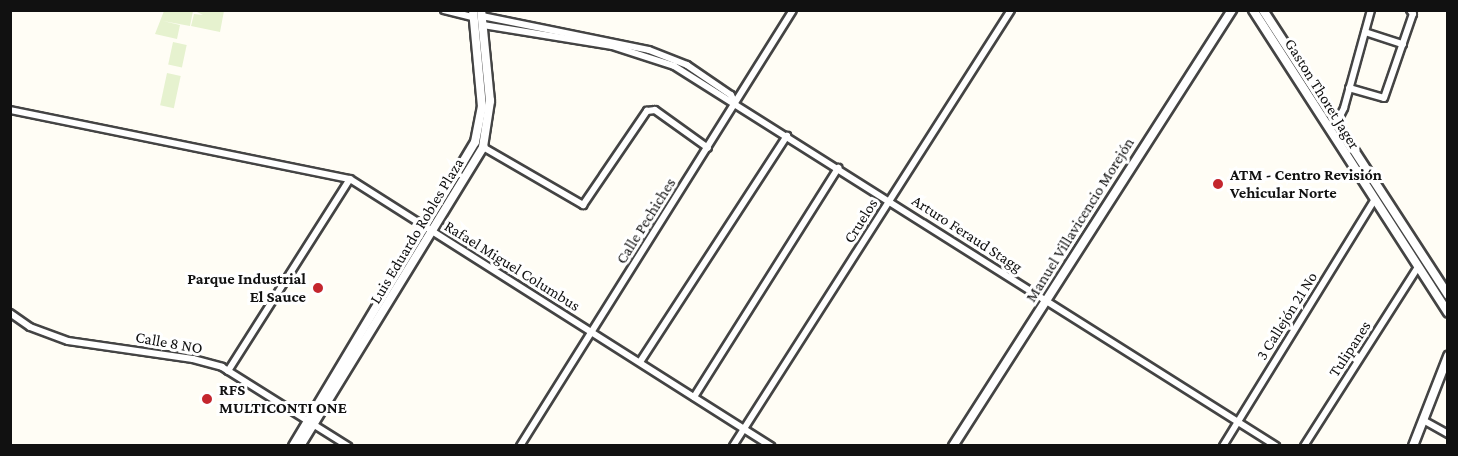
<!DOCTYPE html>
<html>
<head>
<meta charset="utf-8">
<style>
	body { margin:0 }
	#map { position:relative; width:1458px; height:456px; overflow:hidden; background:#fffdf5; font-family:"Crimson Pro",serif }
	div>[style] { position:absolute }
	.pitch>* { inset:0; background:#e6f2cf; transform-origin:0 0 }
	.roads { filter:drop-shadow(2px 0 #444) drop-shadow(-2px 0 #444) drop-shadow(0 2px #444) drop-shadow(0 -2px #444) }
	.minor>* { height:6px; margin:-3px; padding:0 3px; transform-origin:3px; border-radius:3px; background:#fff }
	.tertiary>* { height:8px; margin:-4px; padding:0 4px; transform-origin:4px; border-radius:4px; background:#fff }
	.dots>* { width:16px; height:16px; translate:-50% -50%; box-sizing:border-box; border:3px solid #fff; border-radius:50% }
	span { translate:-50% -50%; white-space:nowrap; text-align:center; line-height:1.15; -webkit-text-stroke:6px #fff; paint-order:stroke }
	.street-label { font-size:16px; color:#111 }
	.poi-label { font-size:16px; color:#111; font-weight:700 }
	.left { translate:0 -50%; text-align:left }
	.right { translate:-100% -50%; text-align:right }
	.frame { position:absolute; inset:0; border:12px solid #111; pointer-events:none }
</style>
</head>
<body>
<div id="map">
	<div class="pitch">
		<div style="clip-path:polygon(164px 11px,193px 11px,190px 26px,163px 21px,180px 25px,177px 39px,155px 34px)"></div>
		<div style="clip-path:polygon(195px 11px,224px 11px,220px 32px,191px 26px,194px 14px,203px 15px)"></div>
		<div style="left:173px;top:42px;width:14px;height:23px;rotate:12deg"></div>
		<div style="left:167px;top:73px;width:14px;height:33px;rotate:12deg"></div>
	</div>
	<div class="roads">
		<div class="minor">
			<div style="left:444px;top:10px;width:30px;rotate:14deg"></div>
			<div style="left:482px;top:16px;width:170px;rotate:11.5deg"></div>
			<div style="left:649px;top:50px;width:41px;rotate:21.5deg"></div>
			<div style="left:687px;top:65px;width:53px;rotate:34.3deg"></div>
			<div style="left:731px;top:95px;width:9px;rotate:63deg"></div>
			<div style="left:483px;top:25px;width:131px;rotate:9.2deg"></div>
			<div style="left:612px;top:46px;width:65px;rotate:17.9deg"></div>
			<div style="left:674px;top:66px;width:712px;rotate:32.26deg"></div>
			<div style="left:1365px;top:32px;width:40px;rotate:18deg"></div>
			<div style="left:1349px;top:88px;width:36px;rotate:16deg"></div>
			<div style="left:1384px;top:98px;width:89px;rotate:-71deg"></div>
			<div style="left:1413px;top:14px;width:5px;rotate:-127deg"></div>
			<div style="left:10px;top:110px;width:347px;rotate:11.5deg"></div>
			<div style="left:350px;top:179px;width:499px;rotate:32.4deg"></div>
			<div style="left:1336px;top:124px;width:18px;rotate:-63deg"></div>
			<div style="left:1344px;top:108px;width:102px;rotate:-74.6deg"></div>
			<div style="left:483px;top:147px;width:116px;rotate:30.1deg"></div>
			<div style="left:583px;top:205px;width:114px;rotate:-55.8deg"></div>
			<div style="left:647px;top:111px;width:8px;rotate:-7deg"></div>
			<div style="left:655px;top:110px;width:65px;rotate:35.6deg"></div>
			<div style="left:10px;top:313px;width:24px;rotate:35deg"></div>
			<div style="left:30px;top:327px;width:40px;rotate:20.2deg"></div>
			<div style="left:68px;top:341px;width:126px;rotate:8.2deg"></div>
			<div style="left:193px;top:359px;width:30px;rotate:15deg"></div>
			<div style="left:222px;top:367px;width:149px;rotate:32.1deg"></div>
			<div style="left:640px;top:362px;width:270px;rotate:-57deg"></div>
			<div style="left:228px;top:371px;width:227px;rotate:-57.6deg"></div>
			<div style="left:694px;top:397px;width:271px;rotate:-57.8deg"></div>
			<div style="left:1423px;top:420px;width:29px;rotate:29deg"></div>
			<div style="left:520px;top:446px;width:514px;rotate:-57.95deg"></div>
			<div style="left:733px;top:446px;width:517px;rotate:-57.48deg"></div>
			<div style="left:1223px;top:446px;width:288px;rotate:-58.4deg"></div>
			<div style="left:1304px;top:446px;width:212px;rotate:-57.5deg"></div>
		</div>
		<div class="tertiary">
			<div style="left:1253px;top:10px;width:360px;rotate:57.2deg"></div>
			<div style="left:1263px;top:10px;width:340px;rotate:57deg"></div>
			<div style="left:293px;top:446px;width:354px;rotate:-59.1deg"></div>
			<div style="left:475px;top:142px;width:36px;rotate:-79deg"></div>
			<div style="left:482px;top:107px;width:97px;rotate:-95.3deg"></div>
			<div style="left:300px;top:446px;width:351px;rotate:-58.5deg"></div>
			<div style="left:483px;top:147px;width:47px;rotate:-81.3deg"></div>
			<div style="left:490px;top:101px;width:91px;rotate:-95.6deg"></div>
			<div style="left:953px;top:446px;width:518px;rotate:-57.38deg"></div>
			<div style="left:1413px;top:446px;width:97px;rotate:-68.7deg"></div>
		</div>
	</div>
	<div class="dots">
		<div style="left:1218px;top:184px;background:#c4262e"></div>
		<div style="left:318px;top:288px;background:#c4262e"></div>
		<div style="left:207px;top:399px;background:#c4262e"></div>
	</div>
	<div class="street-label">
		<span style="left:1322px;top:94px;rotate:58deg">Gaston Thoret Jager</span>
		<span style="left:1080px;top:220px;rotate:-58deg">Manuel Villavicencio Morejón</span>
		<span style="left:646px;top:221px;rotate:-58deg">Calle Pechiches</span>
		<span style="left:861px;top:221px;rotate:-58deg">Cruelos</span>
		<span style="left:417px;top:231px;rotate:-59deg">Luis Eduardo Robles Plaza</span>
		<span style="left:967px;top:234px;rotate:33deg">Arturo Feraud Stagg</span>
		<span style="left:512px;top:266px;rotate:32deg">Rafael Miguel Columbus</span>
		<span style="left:1287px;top:316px;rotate:-58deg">3 Callejón 21 No</span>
		<span style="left:169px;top:343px;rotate:10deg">Calle 8 NO</span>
		<span style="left:1350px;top:349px;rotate:-57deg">Tulipanes</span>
	</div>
	<div class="poi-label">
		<span class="left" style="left:1230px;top:184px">ATM - Centro Revisión<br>Vehicular Norte</span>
		<span class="right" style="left:306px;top:288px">Parque Industrial<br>El Sauce</span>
		<span class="left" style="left:219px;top:399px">RFS<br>MULTICONTI ONE</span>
	</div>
	<div class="frame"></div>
</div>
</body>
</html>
